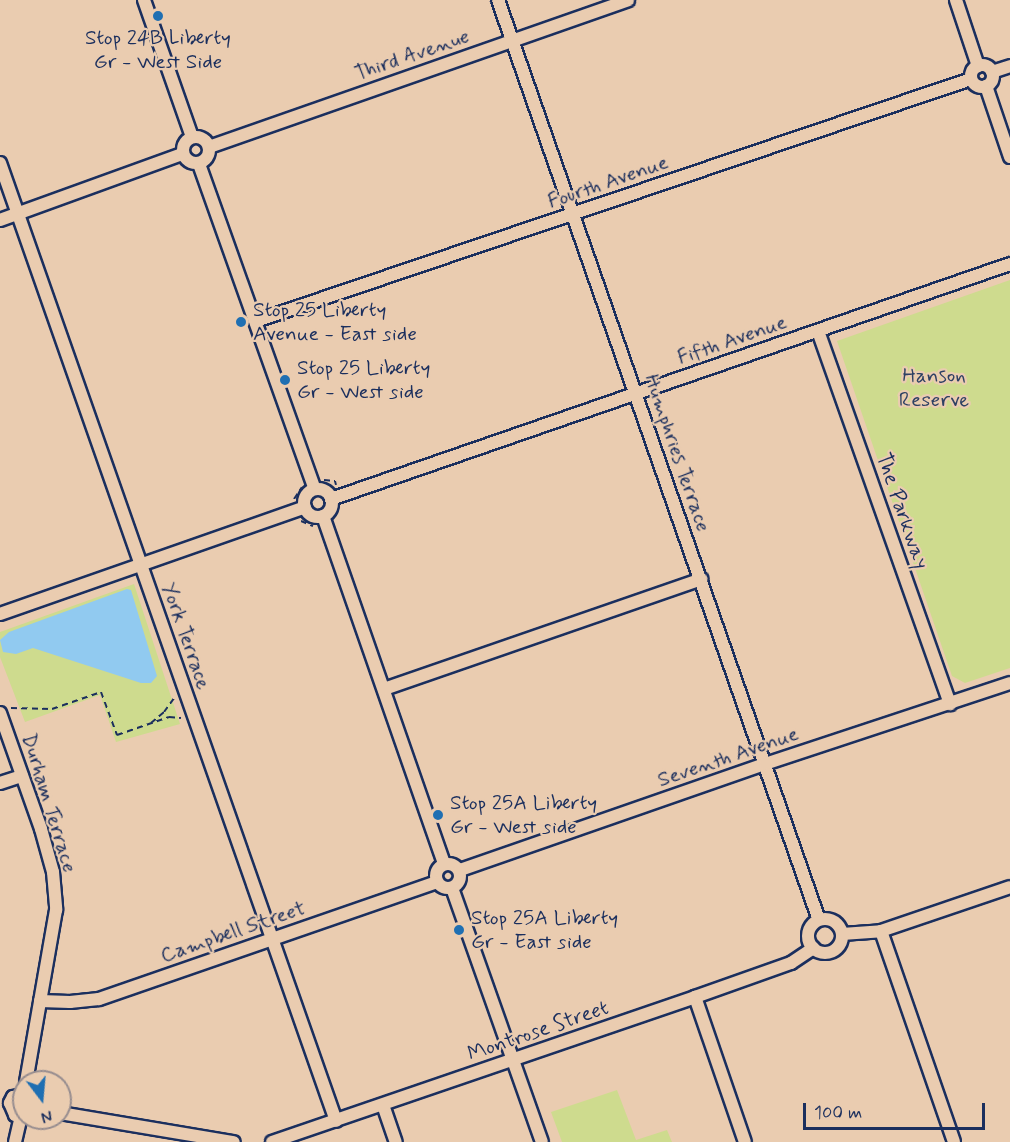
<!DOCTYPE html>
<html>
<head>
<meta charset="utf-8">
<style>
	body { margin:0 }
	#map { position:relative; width:1010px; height:1142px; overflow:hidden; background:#eaccb0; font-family:Mynerve,sans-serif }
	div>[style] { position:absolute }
	.green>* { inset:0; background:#cedb8e }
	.water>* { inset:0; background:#91caf0 }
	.path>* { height:2px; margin-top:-1px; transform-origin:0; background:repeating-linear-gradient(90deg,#1b2f5e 0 6px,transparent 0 10.5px) }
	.roads { filter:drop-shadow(2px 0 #1b2f5e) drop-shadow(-2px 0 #1b2f5e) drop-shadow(0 2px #1b2f5e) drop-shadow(0 -2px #1b2f5e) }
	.street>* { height:12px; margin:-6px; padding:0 6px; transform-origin:6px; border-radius:6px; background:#eaccb0 }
	.street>.ring { margin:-6px; padding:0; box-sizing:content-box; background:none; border:12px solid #eaccb0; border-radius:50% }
	.dots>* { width:16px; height:16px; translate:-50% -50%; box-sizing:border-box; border:3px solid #eaccb0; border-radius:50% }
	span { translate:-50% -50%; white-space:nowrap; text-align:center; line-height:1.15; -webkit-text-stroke:4.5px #eaccb0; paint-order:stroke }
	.poi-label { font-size:21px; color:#1b2f5e }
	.left { translate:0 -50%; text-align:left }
	.street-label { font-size:21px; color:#1b2f5e }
	.park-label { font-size:21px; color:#2d4063 }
	.north { position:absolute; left:12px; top:1070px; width:60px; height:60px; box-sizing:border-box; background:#eaccb0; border:2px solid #978d8f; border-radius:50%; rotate:164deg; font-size:16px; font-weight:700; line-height:24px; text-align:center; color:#1b2f5e }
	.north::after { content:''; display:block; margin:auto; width:21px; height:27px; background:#1f6fb2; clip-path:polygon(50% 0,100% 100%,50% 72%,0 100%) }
	.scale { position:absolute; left:803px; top:1103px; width:182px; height:27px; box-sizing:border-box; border:3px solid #1b2f5e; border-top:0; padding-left:8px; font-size:18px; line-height:21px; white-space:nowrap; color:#1b2f5e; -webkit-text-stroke:4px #eaccb0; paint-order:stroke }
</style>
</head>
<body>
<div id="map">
	<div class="green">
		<div style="clip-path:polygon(1010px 280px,1010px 668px,965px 683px,952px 676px,837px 341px)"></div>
		<div style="clip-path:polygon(134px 584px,180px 724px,116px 742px,100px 695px,25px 722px,0 657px,0 632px)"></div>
		<div style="clip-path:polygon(617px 1090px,636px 1140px,667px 1130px,672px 1142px,562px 1142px,551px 1112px)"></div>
	</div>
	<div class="water">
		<div style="clip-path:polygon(127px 589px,131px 590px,157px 676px,151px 683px,141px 683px,33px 648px,16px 654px,3px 652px,0 640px,9px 632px)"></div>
	</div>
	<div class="path">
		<div style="left:324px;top:480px;width:11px;rotate:5deg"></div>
		<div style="left:335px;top:481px;width:4px;rotate:76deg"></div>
		<div style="left:294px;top:499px;width:14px;rotate:-56deg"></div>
		<div style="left:301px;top:521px;width:13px;rotate:23deg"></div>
		<div style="left:11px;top:708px;width:41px;rotate:1.4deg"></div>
		<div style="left:52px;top:709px;width:52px;rotate:-19.1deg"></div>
		<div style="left:101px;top:692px;width:46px;rotate:69.6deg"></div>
		<div style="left:117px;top:735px;width:55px;rotate:-19.1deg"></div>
		<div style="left:169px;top:717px;width:12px;rotate:5deg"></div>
		<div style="left:151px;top:723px;width:17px;rotate:-40deg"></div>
		<div style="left:164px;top:712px;width:19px;rotate:-54deg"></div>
	</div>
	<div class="roads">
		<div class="street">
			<div style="left:144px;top:0;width:145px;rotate:70.7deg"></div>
			<div style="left:498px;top:0;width:974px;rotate:70.77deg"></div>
			<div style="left:956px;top:0;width:70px;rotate:71.6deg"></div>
			<div class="ring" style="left:971px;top:65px;width:10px;height:10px"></div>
			<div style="left:992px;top:72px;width:19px;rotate:-18deg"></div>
			<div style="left:986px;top:86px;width:75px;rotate:71.3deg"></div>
			<div class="ring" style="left:183px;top:137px;width:14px;height:14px"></div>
			<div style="left:209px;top:147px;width:444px;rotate:-19.3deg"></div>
			<div style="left:0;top:163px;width:1015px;rotate:70.67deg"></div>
			<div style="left:199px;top:164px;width:345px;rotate:70.4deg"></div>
			<div style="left:0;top:220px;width:194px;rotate:-19.9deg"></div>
			<div style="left:256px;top:321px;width:755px;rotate:-18.7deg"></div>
			<div style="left:818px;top:331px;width:396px;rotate:70.5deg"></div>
			<div class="ring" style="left:304px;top:489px;width:16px;height:16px"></div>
			<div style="left:331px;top:499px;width:719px;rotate:-19.09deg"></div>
			<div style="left:323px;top:516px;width:368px;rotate:70.8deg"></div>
			<div style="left:0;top:614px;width:323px;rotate:-19.3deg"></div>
			<div style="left:384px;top:689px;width:336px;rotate:-19.1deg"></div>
			<div style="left:0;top:713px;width:123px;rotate:70.5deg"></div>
			<div style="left:41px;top:829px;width:45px;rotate:74.4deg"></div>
			<div style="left:53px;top:872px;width:38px;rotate:85deg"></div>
			<div style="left:56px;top:910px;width:175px;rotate:99.9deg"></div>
			<div style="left:0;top:783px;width:23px;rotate:-18deg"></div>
			<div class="ring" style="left:436px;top:864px;width:12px;height:12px"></div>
			<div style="left:460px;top:870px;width:323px;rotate:-19.2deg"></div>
			<div style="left:765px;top:764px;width:258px;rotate:-18.3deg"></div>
			<div style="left:452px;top:888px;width:269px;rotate:70.5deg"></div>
			<div class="ring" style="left:808px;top:919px;width:22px;height:22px"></div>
			<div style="left:881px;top:931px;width:223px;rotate:70.9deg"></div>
			<div style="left:842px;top:934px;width:39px;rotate:-4deg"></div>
			<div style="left:881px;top:931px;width:136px;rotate:-18.8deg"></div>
			<div style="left:695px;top:997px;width:153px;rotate:71deg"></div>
			<div style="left:40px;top:1001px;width:30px;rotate:2deg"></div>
			<div style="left:70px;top:1002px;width:29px;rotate:-6deg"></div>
			<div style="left:99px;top:999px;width:357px;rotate:-19.1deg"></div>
			<div style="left:24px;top:1095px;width:11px;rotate:170deg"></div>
			<div style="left:13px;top:1097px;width:7px;rotate:117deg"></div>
			<div style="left:10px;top:1103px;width:13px;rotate:67deg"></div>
			<div style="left:15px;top:1115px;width:9px;rotate:13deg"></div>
			<div style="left:383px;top:1105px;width:39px;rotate:71deg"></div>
			<div style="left:60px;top:1113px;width:176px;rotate:9.5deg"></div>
			<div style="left:15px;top:1142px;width:26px;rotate:-77deg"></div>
			<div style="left:272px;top:1142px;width:447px;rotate:-18.9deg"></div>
			<div style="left:695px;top:997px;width:102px;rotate:-19.5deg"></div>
			<div style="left:791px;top:963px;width:27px;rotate:-34deg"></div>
		</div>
	</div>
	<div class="dots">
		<div style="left:158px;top:16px;background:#1f6fb2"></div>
		<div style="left:241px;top:322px;background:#1f6fb2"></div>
		<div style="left:285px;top:380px;background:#1f6fb2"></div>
		<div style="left:438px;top:815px;background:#1f6fb2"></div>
		<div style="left:459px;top:930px;background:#1f6fb2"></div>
	</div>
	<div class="poi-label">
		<span style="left:158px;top:50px">Stop 24B Liberty<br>Gr - West Side</span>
		<span class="left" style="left:253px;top:322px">Stop 25 Liberty<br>Avenue - East side</span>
		<span class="left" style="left:297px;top:380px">Stop 25 Liberty<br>Gr - West side</span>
		<span class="left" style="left:450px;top:815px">Stop 25A Liberty<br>Gr - West side</span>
		<span class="left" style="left:471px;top:930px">Stop 25A Liberty<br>Gr - East side</span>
	</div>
	<div class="street-label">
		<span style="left:412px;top:55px;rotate:-19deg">Third Avenue</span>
		<span style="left:608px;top:182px;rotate:-19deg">Fourth Avenue</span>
		<span style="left:732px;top:340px;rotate:-19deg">Fifth Avenue</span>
		<span style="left:677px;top:453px;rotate:71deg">Humphries Terrace</span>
		<span style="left:902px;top:511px;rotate:71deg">The Parkway</span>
		<span style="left:186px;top:636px;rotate:71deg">York Terrace</span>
		<span style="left:728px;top:757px;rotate:-19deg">Seventh Avenue</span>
		<span style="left:49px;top:803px;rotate:73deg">Durham Terrace</span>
		<span style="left:233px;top:932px;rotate:-19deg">Campbell Street</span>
		<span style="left:538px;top:1031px;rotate:-19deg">Montrose Street</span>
	</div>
	<div class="park-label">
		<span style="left:934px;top:388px">Hanson<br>Reserve</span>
	</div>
	<div class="north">N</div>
	<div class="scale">100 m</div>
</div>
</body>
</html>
